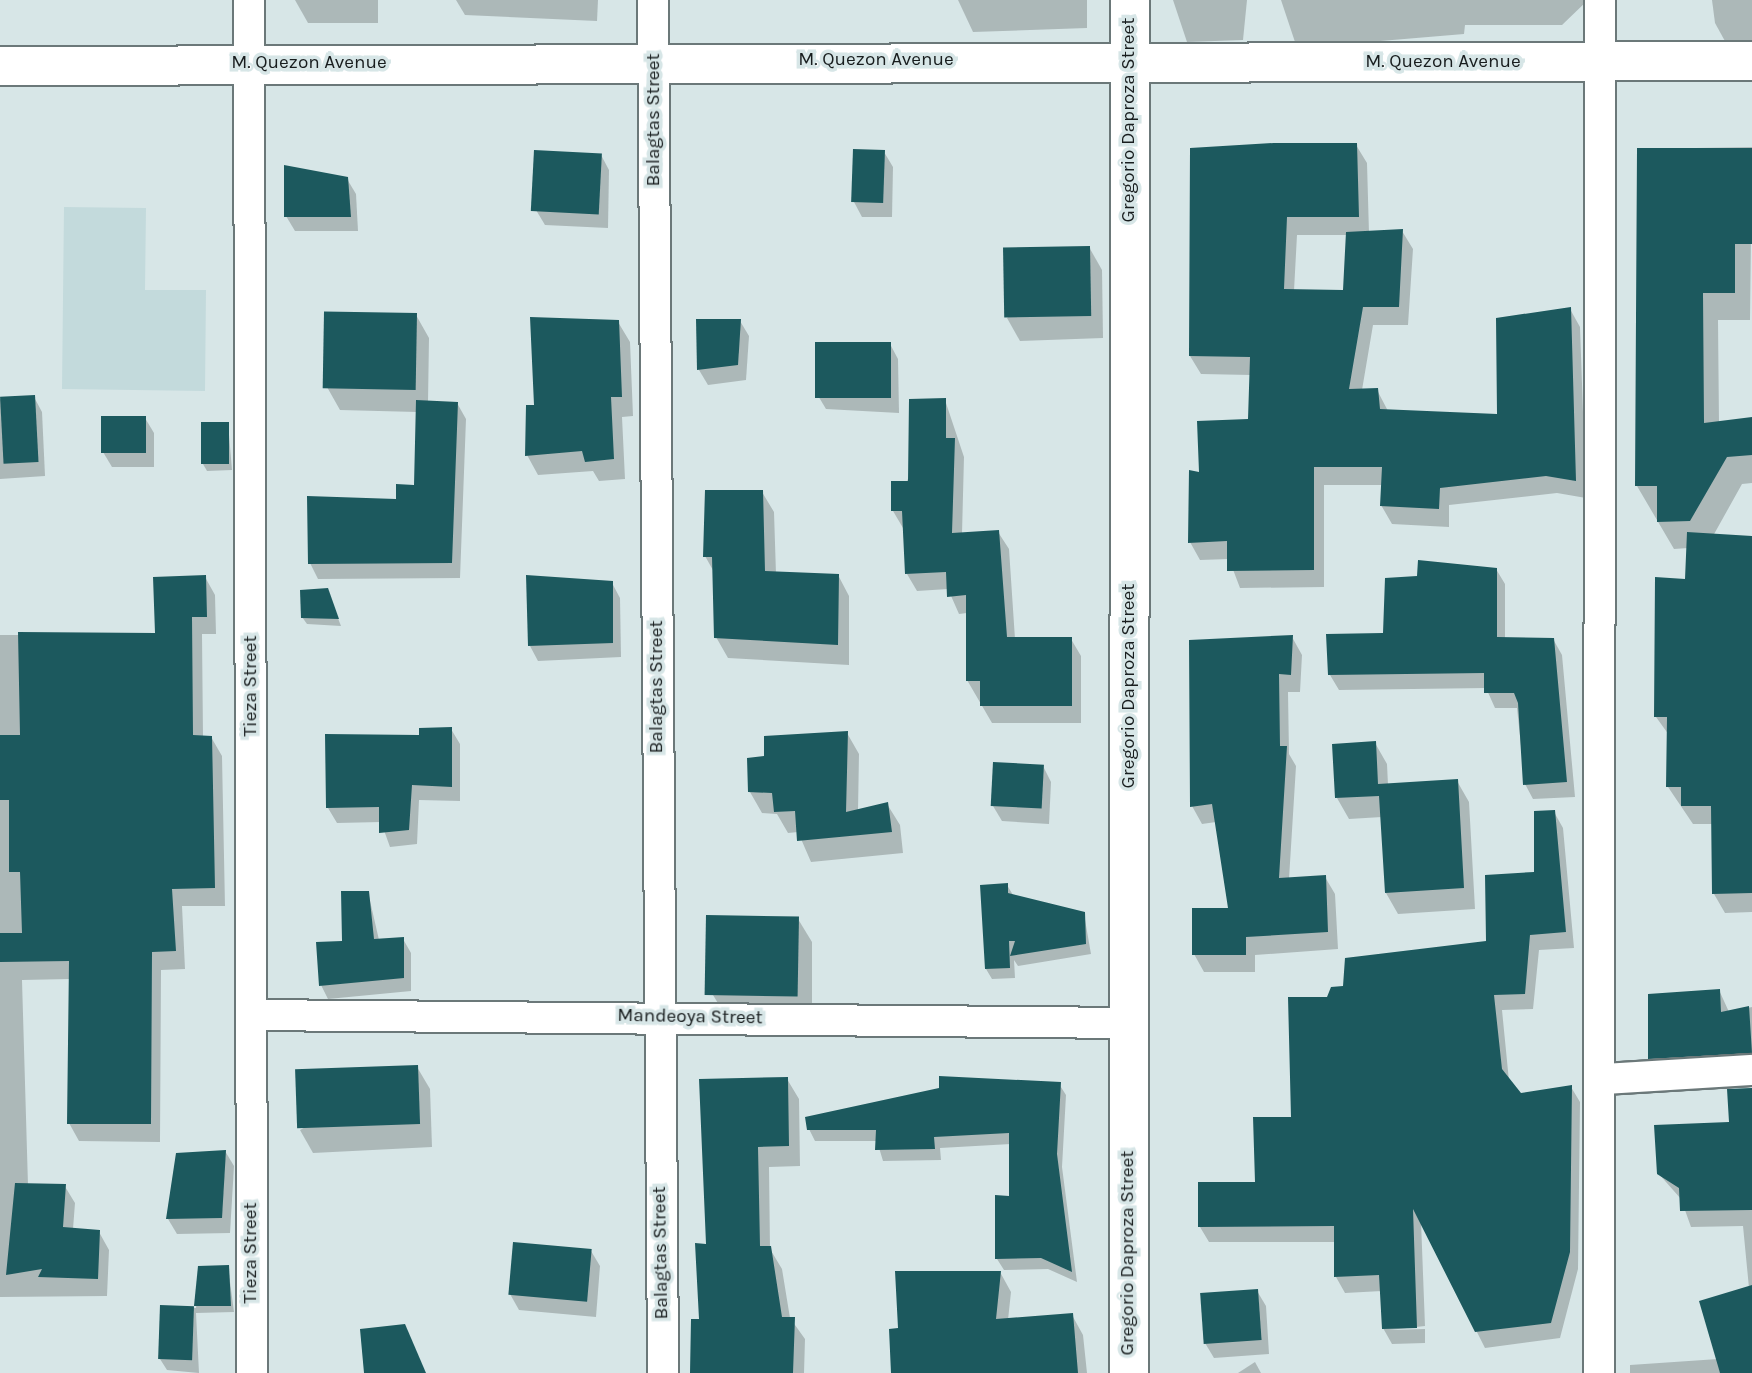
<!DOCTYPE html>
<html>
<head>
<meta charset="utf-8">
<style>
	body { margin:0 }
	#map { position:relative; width:1752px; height:1373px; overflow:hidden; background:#d7e6e7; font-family:Karla,sans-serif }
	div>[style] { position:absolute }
	.built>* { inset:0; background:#c3dadc }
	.shadow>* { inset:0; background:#0003 }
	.building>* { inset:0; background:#1c595e; transform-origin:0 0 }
	.roads { filter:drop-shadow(2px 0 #6b7879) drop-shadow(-2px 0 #6b7879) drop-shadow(0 2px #6b7879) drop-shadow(0 -2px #6b7879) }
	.street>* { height:30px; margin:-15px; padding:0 15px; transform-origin:15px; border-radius:15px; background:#fff }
	.secondary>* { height:38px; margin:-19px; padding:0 19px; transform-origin:19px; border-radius:19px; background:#fff }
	span { translate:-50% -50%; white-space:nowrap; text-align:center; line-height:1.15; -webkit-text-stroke:7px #d7e6e7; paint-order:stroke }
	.street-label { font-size:19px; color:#181d1e }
</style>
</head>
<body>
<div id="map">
	<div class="built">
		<div style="clip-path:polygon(64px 207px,146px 208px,145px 290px,206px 290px,205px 391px,62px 389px)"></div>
	</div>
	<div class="shadow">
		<div style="clip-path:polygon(295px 0,378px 0,378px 23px,308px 23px)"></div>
		<div style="clip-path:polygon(456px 0,598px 0,597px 21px,465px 15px)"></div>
		<div style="clip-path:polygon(958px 0,1087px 0,1087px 28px,973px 32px)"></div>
		<div style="clip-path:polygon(1173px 0,1247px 0,1243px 40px,1187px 42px)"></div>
		<div style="clip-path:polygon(1281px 0,1588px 0,1562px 25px,1465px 25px,1464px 34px,1297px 48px)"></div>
		<div style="clip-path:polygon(1712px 0,1752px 0,1752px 45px,1726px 43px,1715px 23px)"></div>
		<div style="clip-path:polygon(evenodd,1356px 145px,1367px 163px,1369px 233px,1402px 231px,1413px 249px,1408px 325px,1373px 325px,1362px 390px,1377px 390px,1388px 411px,1499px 416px,1570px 309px,1580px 327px,1586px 498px,1557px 493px,1449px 505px,1449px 527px,1392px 524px,1381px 505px,1383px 485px,1324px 485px,1324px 587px,1240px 588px,1229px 559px,1200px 560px,1190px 542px,1201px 474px,1249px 421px,1251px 375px,1201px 374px,1190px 356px,1192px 150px,1356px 145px,1297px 235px,1347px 235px,1345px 292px,1294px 291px,1297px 235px)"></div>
		<div style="clip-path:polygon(1752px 147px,1750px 320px,1718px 320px,1719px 423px,1752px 419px,1752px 483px,1742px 484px,1713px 536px,1752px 538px,1752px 912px,1725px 913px,1714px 894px,1713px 824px,1693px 824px,1668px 787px,1669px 735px,1656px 717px,1687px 581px,1688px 548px,1674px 549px,1637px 486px,1638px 149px)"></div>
		<div style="clip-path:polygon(884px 152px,893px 167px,892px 217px,862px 217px,854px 202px)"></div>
		<div style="clip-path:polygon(601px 155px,609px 170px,608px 228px,545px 225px,536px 210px)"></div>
		<div style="clip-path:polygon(347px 179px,356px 194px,358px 231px,295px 231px,286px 216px)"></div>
		<div style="clip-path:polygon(1089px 247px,1102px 270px,1103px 338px,1020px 341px,1007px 318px)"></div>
		<div style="clip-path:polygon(416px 315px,429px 338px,428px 402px,457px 403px,466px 419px,460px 578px,318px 579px,310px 563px,416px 486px,417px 412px,340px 410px,327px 387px)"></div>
		<div style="clip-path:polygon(698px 321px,740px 321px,749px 336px,746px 380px,708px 385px,699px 370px)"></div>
		<div style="clip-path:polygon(618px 322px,630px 342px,633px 416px,622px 417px,625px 479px,599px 481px,593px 471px,538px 475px,527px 455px,536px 407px)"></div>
		<div style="clip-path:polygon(890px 344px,898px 359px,899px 413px,826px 409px,817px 394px)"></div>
		<div style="clip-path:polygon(34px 397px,42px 412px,45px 476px,0 479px,0 399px)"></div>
		<div style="clip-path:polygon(945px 400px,964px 457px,962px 534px,998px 532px,1009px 549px,1015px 639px,1071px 639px,1081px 656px,1081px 723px,992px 723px,967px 680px,967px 613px,959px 614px,948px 589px,917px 591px,907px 574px,903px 528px,893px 511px)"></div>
		<div style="clip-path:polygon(145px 418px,154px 433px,154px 467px,112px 467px,103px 452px)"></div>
		<div style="clip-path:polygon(228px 423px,232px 470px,207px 471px,203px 464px)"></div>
		<div style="clip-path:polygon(762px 492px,774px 512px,776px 574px,838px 575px,849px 596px,849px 665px,728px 658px,716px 637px,714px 572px,705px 556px)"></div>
		<div style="clip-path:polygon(1496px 569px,1505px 584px,1505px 639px,1553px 639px,1562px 655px,1575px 797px,1533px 799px,1525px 784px,1517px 708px,1495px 708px,1486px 688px,1339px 690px,1330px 675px)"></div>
		<div style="clip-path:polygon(205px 577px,215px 595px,216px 634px,202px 634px,203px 737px,211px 737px,222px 756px,225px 906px,182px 906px,185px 969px,161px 970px,160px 1142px,79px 1141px,69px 1123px,70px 979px,22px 980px,28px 1185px,64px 1185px,75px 1203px,73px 1229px,99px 1232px,109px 1250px,107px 1296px,0 1297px,0 635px,157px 635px)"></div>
		<div style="clip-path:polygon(612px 583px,620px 598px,621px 657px,538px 661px,530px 646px)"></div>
		<div style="clip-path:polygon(327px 590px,341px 626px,307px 624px,302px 617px)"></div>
		<div style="clip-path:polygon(1292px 637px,1302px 655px,1300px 692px,1288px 692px,1289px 754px,1296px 766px,1289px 879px,1325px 877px,1335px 894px,1338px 949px,1255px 955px,1255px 972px,1204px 972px,1194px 954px,1230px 909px,1216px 822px,1202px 824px,1192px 806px)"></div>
		<div style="clip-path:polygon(451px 729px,460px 744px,460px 801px,419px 800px,417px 844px,390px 847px,381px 822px,337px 823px,328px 808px,420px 737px)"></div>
		<div style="clip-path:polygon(847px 733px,859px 754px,858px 811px,887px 804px,900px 825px,903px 853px,811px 862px,798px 832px,788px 833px,777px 814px,762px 813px,750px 792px)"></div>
		<div style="clip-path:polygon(1375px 743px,1387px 764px,1388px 785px,1457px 781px,1469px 802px,1475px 909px,1398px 914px,1386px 893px,1382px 817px,1349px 819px,1337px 798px)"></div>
		<div style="clip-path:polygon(1043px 766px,1051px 782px,1049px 824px,1002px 821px,993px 806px)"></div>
		<div style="clip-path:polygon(1554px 812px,1563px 828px,1574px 948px,1539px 950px,1533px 1009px,1502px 1010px,1509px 1081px,1520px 1095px,1571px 1087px,1580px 1102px,1578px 1269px,1560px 1338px,1485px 1348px,1421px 1221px,1425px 1326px,1389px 1330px,1425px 1329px,1425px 1343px,1392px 1344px,1383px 1328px,1382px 1291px,1345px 1293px,1336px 1277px,1336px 1242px,1209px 1242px,1200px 1227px,1256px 1184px,1293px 1119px,1328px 998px,1488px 943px,1536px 873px)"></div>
		<div style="clip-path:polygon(1007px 885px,1013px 895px,1084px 914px,1091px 954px,1018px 966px,1014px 960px,1015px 978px,992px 979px,986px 969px)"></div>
		<div style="clip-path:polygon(368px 892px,379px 940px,403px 939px,411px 953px,411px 991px,328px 999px,321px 985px)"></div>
		<div style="clip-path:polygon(798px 919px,812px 942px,812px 1019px,727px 1018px,713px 995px)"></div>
		<div style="clip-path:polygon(1719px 990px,1729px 1012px,1752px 1007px,1752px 1069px,1659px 1075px,1650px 1058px)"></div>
		<div style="clip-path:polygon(417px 1067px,430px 1089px,432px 1147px,313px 1153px,300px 1130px)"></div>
		<div style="clip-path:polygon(787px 1079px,799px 1099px,800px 1166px,769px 1167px,770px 1249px,782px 1269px,790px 1318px,805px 1339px,804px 1373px,694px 1373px,708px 1246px)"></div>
		<div style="clip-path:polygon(1059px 1084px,1066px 1095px,1062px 1167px,1077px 1282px,1048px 1269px,1004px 1270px,997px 1259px,1011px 1197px,1011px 1144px,940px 1148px,941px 1160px,883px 1161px,877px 1141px,815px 1141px,809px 1129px)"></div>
		<div style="clip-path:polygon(1752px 1088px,1752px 1373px,1630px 1373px,1630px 1365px,1718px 1359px,1749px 1288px,1743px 1226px,1691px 1227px,1681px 1199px,1658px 1173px,1730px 1123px,1728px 1091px)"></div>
		<div style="clip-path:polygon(225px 1151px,234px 1166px,230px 1233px,177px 1234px,168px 1219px)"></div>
		<div style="clip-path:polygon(591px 1251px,600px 1266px,596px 1317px,519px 1310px,510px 1294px)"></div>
		<div style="clip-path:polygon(228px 1267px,234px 1312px,196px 1313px,199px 1373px,167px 1370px,160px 1359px,162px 1307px,196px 1308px,200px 1268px)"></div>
		<div style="clip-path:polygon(1000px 1272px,1011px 1292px,1008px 1320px,1072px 1315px,1083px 1335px,1087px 1373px,893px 1373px,900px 1330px)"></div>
		<div style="clip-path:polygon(1257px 1291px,1266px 1306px,1269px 1354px,1214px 1358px,1205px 1343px)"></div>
		<div style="clip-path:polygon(1255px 1362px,1261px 1373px,1238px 1373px)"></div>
	</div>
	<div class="building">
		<div style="clip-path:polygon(1274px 143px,1357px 143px,1359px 217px,1287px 217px,1284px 289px,1343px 290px,1346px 232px,1403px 229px,1399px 307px,1363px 307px,1349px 389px,1378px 388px,1380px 409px,1497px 414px,1496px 318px,1571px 307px,1576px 481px,1546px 476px,1440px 488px,1439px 509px,1380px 506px,1382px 467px,1314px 467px,1314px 570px,1227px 571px,1227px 541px,1188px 543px,1189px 470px,1199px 472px,1197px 421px,1248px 419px,1250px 357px,1189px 356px,1190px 148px)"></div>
		<div style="clip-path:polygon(1637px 148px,1752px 148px,1752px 244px,1735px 244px,1735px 293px,1703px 293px,1704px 423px,1752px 417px,1752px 455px,1727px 457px,1690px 521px,1657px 522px,1657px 486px,1635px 486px)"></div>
		<div style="left:853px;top:149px;width:32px;height:53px;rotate:2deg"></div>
		<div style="left:534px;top:150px;width:68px;height:61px;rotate:3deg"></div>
		<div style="clip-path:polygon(284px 165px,348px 177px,351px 217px,284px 217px)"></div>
		<div style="left:1090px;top:246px;width:70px;height:87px;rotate:89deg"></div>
		<div style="left:417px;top:313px;width:77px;height:93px;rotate:91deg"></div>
		<div style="clip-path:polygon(530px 317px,619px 320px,622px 397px,611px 397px,614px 459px,585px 462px,582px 451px,525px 456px,526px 405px,534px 405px)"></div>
		<div style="clip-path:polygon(696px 319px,741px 319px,738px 365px,697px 370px)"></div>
		<div style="left:891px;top:342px;width:56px;height:76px;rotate:90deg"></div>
		<div style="left:35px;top:395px;width:67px;height:35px;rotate:87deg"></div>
		<div style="clip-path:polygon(946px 398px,946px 438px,955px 438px,952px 533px,999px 530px,1007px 637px,1072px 637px,1072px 706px,980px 706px,980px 681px,966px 681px,966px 595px,947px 597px,946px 572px,905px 574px,902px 511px,891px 511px,891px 481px,908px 481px,909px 399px)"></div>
		<div style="clip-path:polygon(416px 400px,458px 402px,452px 563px,308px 564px,307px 496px,396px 499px,396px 484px,414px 485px)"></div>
		<div style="left:101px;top:416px;width:45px;height:37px"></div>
		<div style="left:201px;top:422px;width:28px;height:42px"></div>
		<div style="clip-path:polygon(705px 490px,763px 490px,765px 571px,839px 574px,838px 645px,714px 638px,712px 557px,703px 557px)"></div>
		<div style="clip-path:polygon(1687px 532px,1752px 536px,1752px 893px,1712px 894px,1711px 806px,1681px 806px,1681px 787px,1666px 787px,1667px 717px,1654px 717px,1655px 577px,1685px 579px)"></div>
		<div style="clip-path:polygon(1418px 560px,1497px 568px,1497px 637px,1554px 638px,1567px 782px,1523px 785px,1518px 703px,1514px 693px,1484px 693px,1484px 673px,1328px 675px,1326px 634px,1383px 633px,1385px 578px,1417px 576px)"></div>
		<div style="clip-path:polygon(206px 575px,207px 617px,192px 617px,193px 735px,212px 736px,215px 888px,172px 889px,176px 951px,152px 952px,151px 1124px,67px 1124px,69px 961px,0 962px,0 933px,22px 933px,20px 872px,9px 872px,9px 800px,0 800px,0 735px,20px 735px,18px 632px,155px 633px,153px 577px)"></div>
		<div style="clip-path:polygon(526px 575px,613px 581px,613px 643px,528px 646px)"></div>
		<div style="clip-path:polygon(328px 588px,339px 619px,301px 618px,300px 590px)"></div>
		<div style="clip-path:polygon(1293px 635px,1291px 675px,1279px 674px,1280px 746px,1287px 746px,1279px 878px,1326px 875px,1328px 932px,1246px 937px,1246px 955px,1192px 955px,1192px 908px,1228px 908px,1212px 804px,1190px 807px,1189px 640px)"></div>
		<div style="clip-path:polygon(452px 727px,452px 787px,412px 785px,409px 830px,379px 833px,379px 807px,326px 808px,325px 734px,419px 735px,419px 728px)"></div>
		<div style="clip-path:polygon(848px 731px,846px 812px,888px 802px,892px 832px,797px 841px,795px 811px,774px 812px,772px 793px,748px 792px,747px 758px,764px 756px,764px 736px)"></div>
		<div style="clip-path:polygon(1376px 741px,1378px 784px,1458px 779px,1464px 888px,1385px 893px,1379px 796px,1335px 798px,1332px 744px)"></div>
		<div style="left:993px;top:762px;width:51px;height:44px;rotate:3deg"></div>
		<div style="clip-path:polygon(1555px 810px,1566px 932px,1530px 935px,1525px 994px,1494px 995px,1502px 1069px,1521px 1093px,1572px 1085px,1570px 1252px,1551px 1323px,1475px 1332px,1413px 1209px,1417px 1328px,1382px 1329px,1379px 1275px,1334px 1277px,1334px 1226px,1198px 1227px,1198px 1182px,1255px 1182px,1253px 1117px,1291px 1117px,1288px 997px,1327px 997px,1331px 987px,1343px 986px,1345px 958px,1486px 941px,1485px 875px,1534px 872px,1534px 811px)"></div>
		<div style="clip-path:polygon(1008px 883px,1008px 893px,1085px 912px,1086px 944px,1010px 956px,1015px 941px,1009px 941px,1010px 968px,985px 969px,980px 885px)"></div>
		<div style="clip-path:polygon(341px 891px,369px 891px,374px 939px,404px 937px,404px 978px,319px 986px,316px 942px,342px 941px)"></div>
		<div style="left:706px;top:915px;width:93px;height:80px;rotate:1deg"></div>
		<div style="clip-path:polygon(1720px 989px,1721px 1012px,1749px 1006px,1752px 1053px,1648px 1059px,1648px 994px)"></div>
		<div style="left:418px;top:1065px;width:59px;height:123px;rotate:88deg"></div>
		<div style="clip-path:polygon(939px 1076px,1061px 1082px,1057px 1154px,1072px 1272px,1041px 1258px,995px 1259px,995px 1195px,1009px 1196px,1009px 1133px,934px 1137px,935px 1149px,875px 1150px,876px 1130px,807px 1130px,805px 1117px,939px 1088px)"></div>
		<div style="clip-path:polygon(788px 1077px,789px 1146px,758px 1147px,760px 1246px,771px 1246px,782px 1317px,795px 1317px,793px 1373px,690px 1373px,691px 1319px,699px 1319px,695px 1243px,706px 1244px,699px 1079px)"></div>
		<div style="clip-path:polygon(1752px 1088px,1752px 1210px,1680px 1211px,1679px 1188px,1657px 1174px,1654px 1125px,1729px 1122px,1727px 1089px)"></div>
		<div style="clip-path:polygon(226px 1150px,222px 1218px,166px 1219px,176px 1153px)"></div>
		<div style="clip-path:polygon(15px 1183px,66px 1184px,63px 1227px,100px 1230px,98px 1279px,38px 1277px,42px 1269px,6px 1275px)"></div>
		<div style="left:513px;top:1242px;width:79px;height:53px;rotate:5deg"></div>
		<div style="clip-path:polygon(229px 1265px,231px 1306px,194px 1306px,198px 1266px)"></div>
		<div style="clip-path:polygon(895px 1271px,1001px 1271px,996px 1319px,1073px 1313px,1078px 1373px,891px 1373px,889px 1329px,898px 1328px)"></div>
		<div style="clip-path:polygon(1752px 1285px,1752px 1373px,1720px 1373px,1699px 1301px)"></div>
		<div style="left:1258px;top:1289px;width:51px;height:58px;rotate:86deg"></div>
		<div style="left:160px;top:1305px;width:34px;height:54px;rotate:2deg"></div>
		<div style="clip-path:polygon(405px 1324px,426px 1373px,364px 1373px,360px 1329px)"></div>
	</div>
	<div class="roads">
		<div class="street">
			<div style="left:249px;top:0;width:1373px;rotate:89.87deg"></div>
			<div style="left:653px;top:0;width:1373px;rotate:89.58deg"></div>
			<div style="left:251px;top:1015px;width:877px;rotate:0.52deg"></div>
			<div style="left:1603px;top:1079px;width:149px;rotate:-3.5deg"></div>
			<div style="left:1599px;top:1373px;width:1373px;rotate:-89.96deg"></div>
		</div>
		<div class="secondary">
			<div style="left:0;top:66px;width:1752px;rotate:-0.16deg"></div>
			<div style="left:1129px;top:1373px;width:1373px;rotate:-89.96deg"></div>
		</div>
	</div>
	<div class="street-label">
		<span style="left:876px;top:60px">M. Quezon Avenue</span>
		<span style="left:1443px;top:62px">M. Quezon Avenue</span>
		<span style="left:309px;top:63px">M. Quezon Avenue</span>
		<span style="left:654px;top:120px;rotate:-90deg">Balagtas Street</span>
		<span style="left:1129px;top:120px;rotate:-90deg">Gregorio Daproza Street</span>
		<span style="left:251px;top:686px;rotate:-90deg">Tieza Street</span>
		<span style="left:1129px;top:686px;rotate:-90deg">Gregorio Daproza Street</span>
		<span style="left:657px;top:687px;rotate:-90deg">Balagtas Street</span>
		<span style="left:690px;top:1017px;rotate:1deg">Mandeoya Street</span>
		<span style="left:251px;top:1253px;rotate:-90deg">Tieza Street</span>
		<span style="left:661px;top:1253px;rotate:-91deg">Balagtas Street</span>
		<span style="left:1128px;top:1253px;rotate:-90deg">Gregorio Daproza Street</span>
	</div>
</div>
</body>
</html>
